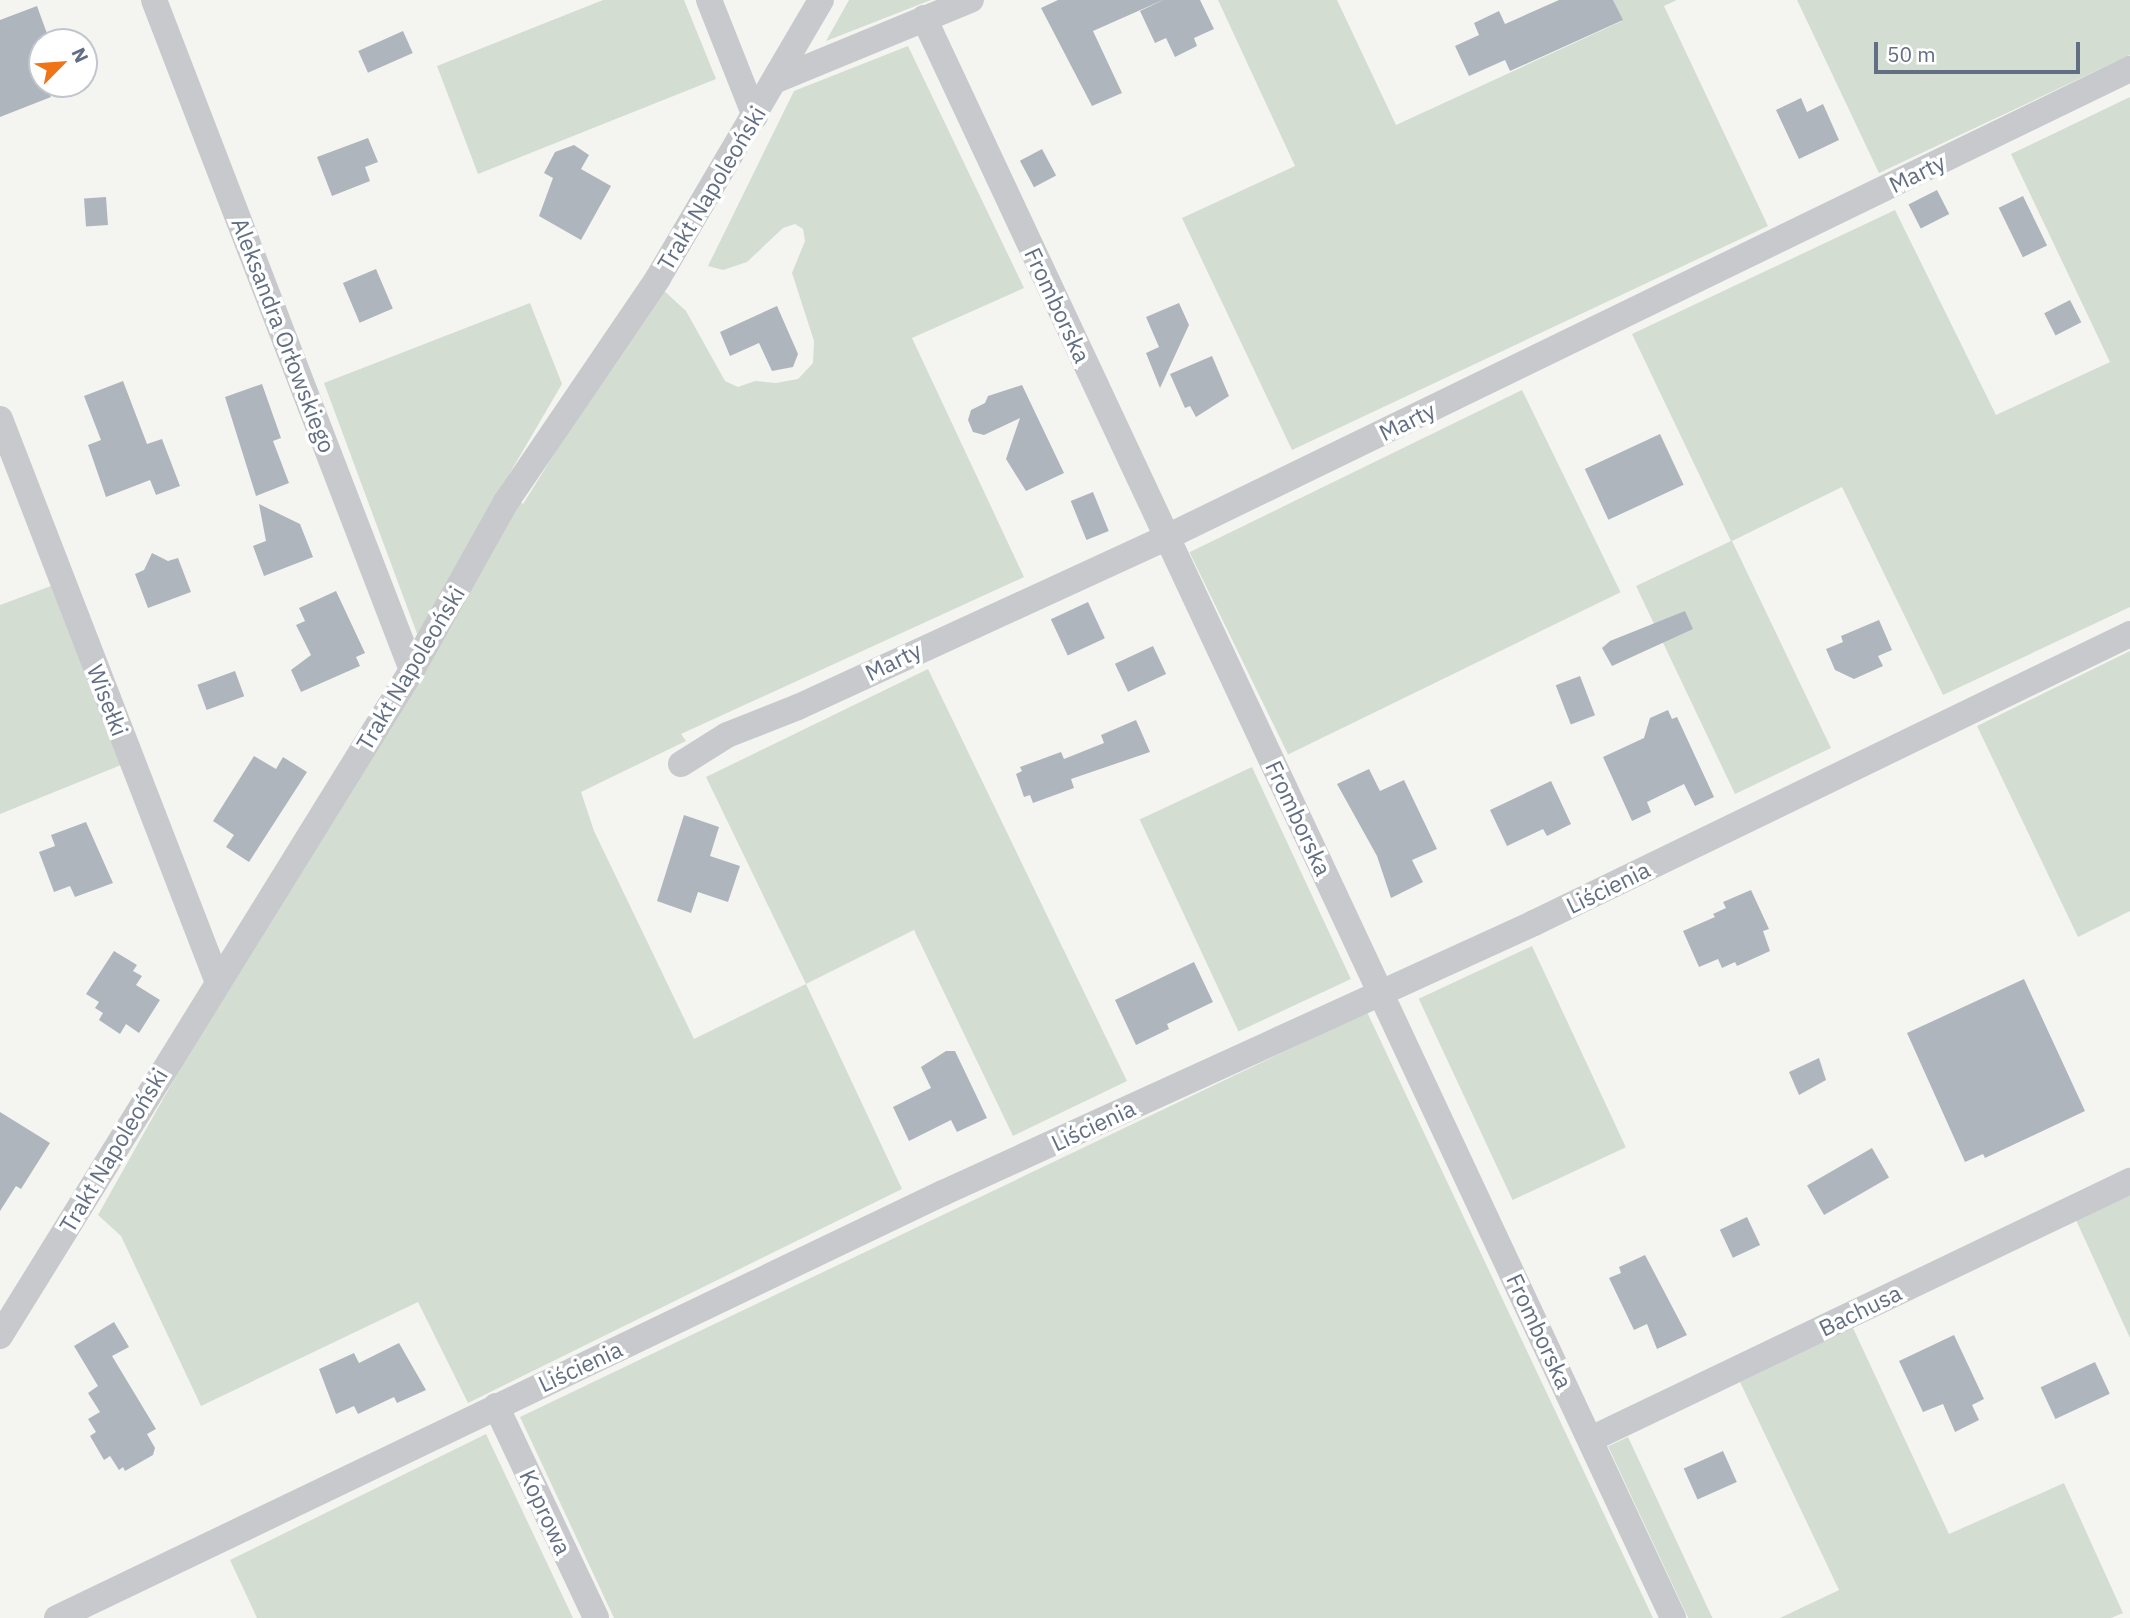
<!DOCTYPE html>
<html>
<head>
<meta charset="utf-8">
<style>
	body { margin:0 }
	#map { position:relative; width:2130px; height:1618px; overflow:hidden; background:#f4f5f1; font-family:"IBM Plex Sans",sans-serif }
	div>[style] { position:absolute }
	.green>* { inset:0; background:#d4ddd2; transform-origin:0 0 }
	.building>* { inset:0; background:#afb5bc; transform-origin:0 0 }
	.minor>* { height:26px; margin:-13px; padding:0 13px; transform-origin:13px; border-radius:13px; background:#c7c9cd }
	span { translate:-50% -50%; white-space:nowrap; text-align:center; line-height:1.15; -webkit-text-stroke:7px #fff; paint-order:stroke }
	.street-label { font-size:23px; color:#626e84 }
	.north { position:absolute; left:28px; top:28px; width:70px; height:70px; box-sizing:border-box; background:#fff; border:2px solid #c0c5ce; border-radius:50%; rotate:65deg; font-size:19px; font-weight:700; line-height:28px; text-align:center; color:#626e84 }
	.north::after { content:''; display:block; margin:auto; width:24px; height:32px; background:#f07316; clip-path:polygon(50% 0,100% 100%,50% 72%,0 100%) }
	.scale { position:absolute; left:1874px; top:42px; width:206px; height:32px; box-sizing:border-box; border:4px solid #626e84; border-top:0; padding-left:9px; font-size:21px; line-height:24px; white-space:nowrap; color:#626e84; -webkit-text-stroke:5px #fff; paint-order:stroke }
</style>
</head>
<body>
<div id="map">
	<div class="green">
		<div style="clip-path:polygon(603px 0,684px 0,716px 79px,478px 174px,437px 66px)"></div>
		<div style="clip-path:polygon(849px 0,931px 0,826px 41px)"></div>
		<div style="clip-path:polygon(1218px 0,1337px 0,1396px 125px,1622px 21px,1613px 0,1677px 0,1664px 6px,1768px 226px,1292px 450px,1182px 218px,1295px 166px)"></div>
		<div style="clip-path:polygon(1797px 0,2130px 0,2130px 55px,1879px 173px)"></div>
		<div style="clip-path:polygon(908px 46px,1024px 288px,912px 338px,1024px 577px,681px 734px,686px 741px,581px 792px,594px 831px,694px 1039px,806px 984px,706px 777px,928px 669px,1127px 1081px,1013px 1136px,914px 930px,806px 984px,902px 1189px,468px 1403px,418px 1302px,201px 1406px,121px 1236px,98px 1215px,223px 992px,429px 666px,324px 383px,530px 303px,562px 384px,500px 490px,523px 504px,659px 286px,686px 311px,725px 381px,738px 387px,755px 381px,776px 383px,798px 379px,813px 363px,814px 341px,792px 273px,805px 241px,803px 229px,795px 224px,783px 228px,747px 262px,723px 270px,708px 266px,794px 91px)"></div>
		<div style="clip-path:polygon(2130px 97px,2130px 607px,1943px 695px,1842px 487px,1732px 541px,1831px 748px,1735px 794px,1636px 586px,1731px 541px,1632px 334px,1895px 210px,1996px 415px,2110px 362px,2011px 154px)"></div>
		<div style="left:1522px;top:390px;width:225px;height:370px;rotate:64deg"></div>
		<div style="clip-path:polygon(51px 586px,121px 765px,0 814px,0 605px)"></div>
		<div style="clip-path:polygon(2130px 651px,2130px 911px,2078px 937px,1977px 726px)"></div>
		<div style="left:1252px;top:767px;width:234px;height:124px;rotate:65deg"></div>
		<div style="left:1532px;top:946px;width:222px;height:125px;rotate:65deg"></div>
		<div style="clip-path:polygon(1367px 1012px,1653px 1618px,614px 1618px,520px 1417px)"></div>
		<div style="clip-path:polygon(2130px 1195px,2130px 1338px,2076px 1220px)"></div>
		<div style="clip-path:polygon(1853px 1328px,1949px 1534px,2064px 1483px,2123px 1613px,2111px 1618px,1780px 1618px,1839px 1590px,1740px 1382px)"></div>
		<div style="clip-path:polygon(486px 1434px,573px 1618px,257px 1618px,230px 1560px)"></div>
		<div style="left:1628px;top:1437px;width:200px;height:22px;rotate:65deg"></div>
	</div>
	<div class="building">
		<div style="clip-path:polygon(1058px 0,1163px 0,1093px 31px,1122px 93px,1092px 106px,1041px 8px)"></div>
		<div style="clip-path:polygon(1163px 0,1200px 0,1214px 29px,1194px 38px,1197px 46px,1175px 57px,1166px 38px,1155px 43px,1140px 11px)"></div>
		<div style="clip-path:polygon(1559px 0,1613px 0,1623px 20px,1510px 71px,1505px 60px,1469px 76px,1455px 46px,1479px 35px,1474px 23px,1499px 11px,1505px 24px)"></div>
		<div style="clip-path:polygon(37px 6px,49px 39px,38px 43px,42px 51px,34px 54px,42px 84px,51px 97px,0 117px,0 20px)"></div>
		<div style="left:403px;top:31px;width:24px;height:49px;rotate:66deg"></div>
		<div style="clip-path:polygon(1801px 98px,1807px 112px,1823px 104px,1839px 140px,1799px 159px,1776px 110px)"></div>
		<div style="clip-path:polygon(368px 138px,378px 162px,365px 167px,370px 181px,332px 196px,317px 157px)"></div>
		<div style="clip-path:polygon(574px 145px,589px 155px,581px 169px,611px 186px,581px 240px,539px 216px,553px 178px,544px 173px,555px 152px)"></div>
		<div style="left:1042px;top:149px;width:30px;height:25px;rotate:62deg"></div>
		<div style="left:1937px;top:190px;width:27px;height:32px;rotate:63deg"></div>
		<div style="left:2023px;top:196px;width:55px;height:27px;rotate:64deg"></div>
		<div style="left:106px;top:197px;width:28px;height:22px;rotate:86deg"></div>
		<div style="left:376px;top:269px;width:43px;height:36px;rotate:67deg"></div>
		<div style="left:2070px;top:300px;width:25px;height:29px;rotate:63deg"></div>
		<div style="clip-path:polygon(1179px 303px,1189px 325px,1160px 388px,1146px 353px,1159px 347px,1146px 317px)"></div>
		<div style="clip-path:polygon(777px 306px,798px 354px,793px 367px,772px 371px,759px 343px,730px 356px,720px 332px)"></div>
		<div style="clip-path:polygon(1212px 356px,1229px 396px,1196px 417px,1190px 406px,1185px 408px,1170px 374px)"></div>
		<div style="clip-path:polygon(123px 381px,147px 444px,162px 439px,180px 486px,156px 495px,150px 480px,106px 497px,88px 445px,101px 440px,84px 396px)"></div>
		<div style="clip-path:polygon(262px 384px,281px 438px,273px 441px,289px 483px,256px 496px,225px 397px)"></div>
		<div style="clip-path:polygon(1022px 385px,1064px 473px,1026px 491px,1006px 459px,1020px 418px,984px 435px,973px 432px,968px 420px,971px 410px,985px 403px,988px 396px)"></div>
		<div style="left:1660px;top:434px;width:56px;height:83px;rotate:65deg"></div>
		<div style="left:1093px;top:492px;width:42px;height:24px;rotate:68deg"></div>
		<div style="clip-path:polygon(259px 504px,300px 524px,313px 557px,264px 576px,253px 546px,266px 541px)"></div>
		<div style="clip-path:polygon(152px 553px,168px 561px,178px 558px,191px 592px,148px 608px,135px 574px,144px 570px)"></div>
		<div style="clip-path:polygon(336px 591px,365px 653px,356px 657px,360px 666px,301px 692px,291px 670px,311px 655px,296px 625px,305px 621px,299px 608px)"></div>
		<div style="left:1088px;top:602px;width:40px;height:41px;rotate:65deg"></div>
		<div style="clip-path:polygon(1685px 611px,1693px 629px,1612px 666px,1602px 648px,1610px 641px)"></div>
		<div style="clip-path:polygon(1879px 620px,1892px 650px,1878px 656px,1883px 666px,1854px 679px,1835px 670px,1826px 649px,1843px 642px,1841px 636px)"></div>
		<div style="left:1153px;top:646px;width:31px;height:42px;rotate:65deg"></div>
		<div style="left:235px;top:671px;width:27px;height:40px;rotate:70deg"></div>
		<div style="left:1580px;top:676px;width:42px;height:26px;rotate:69deg"></div>
		<div style="clip-path:polygon(1668px 710px,1672px 719px,1677px 717px,1714px 797px,1695px 806px,1684px 784px,1647px 802px,1651px 812px,1632px 821px,1603px 757px,1644px 738px,1650px 718px)"></div>
		<div style="clip-path:polygon(1136px 720px,1150px 752px,1071px 779px,1074px 788px,1033px 803px,1030px 795px,1024px 797px,1016px 774px,1022px 771px,1020px 767px,1061px 752px,1064px 759px,1104px 743px,1101px 735px)"></div>
		<div style="clip-path:polygon(254px 756px,276px 769px,283px 757px,307px 772px,249px 862px,226px 847px,234px 835px,213px 821px)"></div>
		<div style="clip-path:polygon(1369px 769px,1380px 791px,1404px 780px,1437px 849px,1412px 860px,1423px 882px,1391px 898px,1377px 856px,1337px 784px)"></div>
		<div style="clip-path:polygon(1551px 781px,1571px 824px,1547px 836px,1543px 829px,1507px 846px,1490px 810px)"></div>
		<div style="clip-path:polygon(684px 815px,719px 827px,710px 856px,740px 866px,728px 902px,698px 892px,691px 913px,657px 901px)"></div>
		<div style="clip-path:polygon(86px 822px,113px 883px,75px 897px,70px 886px,54px 892px,39px 852px,55px 846px,51px 835px)"></div>
		<div style="clip-path:polygon(1751px 890px,1769px 929px,1763px 931px,1770px 951px,1737px 966px,1735px 962px,1722px 968px,1718px 959px,1699px 967px,1683px 931px,1715px 917px,1713px 914px,1726px 908px,1723px 902px)"></div>
		<div style="clip-path:polygon(114px 951px,137px 965px,133px 971px,142px 976px,136px 985px,160px 1000px,139px 1033px,126px 1024px,120px 1034px,99px 1020px,103px 1013px,95px 1008px,99px 1002px,86px 994px)"></div>
		<div style="clip-path:polygon(1194px 962px,1213px 1002px,1167px 1024px,1169px 1029px,1136px 1045px,1115px 1000px)"></div>
		<div style="clip-path:polygon(2024px 979px,2085px 1111px,1985px 1158px,1983px 1154px,1965px 1162px,1907px 1033px)"></div>
		<div style="clip-path:polygon(946px 1051px,955px 1051px,987px 1118px,957px 1132px,951px 1120px,909px 1141px,893px 1107px,931px 1088px,921px 1067px)"></div>
		<div style="clip-path:polygon(1819px 1058px,1826px 1080px,1799px 1095px,1789px 1072px)"></div>
		<div style="clip-path:polygon(0 1112px,50px 1143px,21px 1189px,16px 1186px,0 1211px)"></div>
		<div style="left:1872px;top:1148px;width:34px;height:75px;rotate:60deg"></div>
		<div style="left:1747px;top:1217px;width:31px;height:30px;rotate:65deg"></div>
		<div style="clip-path:polygon(1645px 1255px,1687px 1335px,1657px 1349px,1647px 1324px,1634px 1330px,1609px 1278px,1621px 1273px,1619px 1267px)"></div>
		<div style="clip-path:polygon(114px 1322px,129px 1347px,112px 1356px,156px 1429px,147px 1434px,155px 1448px,153px 1455px,125px 1471px,123px 1467px,119px 1470px,110px 1456px,104px 1460px,90px 1436px,96px 1432px,88px 1419px,100px 1412px,88px 1393px,98px 1386px,74px 1346px)"></div>
		<div style="clip-path:polygon(1954px 1335px,1984px 1399px,1972px 1405px,1979px 1420px,1955px 1432px,1943px 1404px,1923px 1412px,1899px 1361px)"></div>
		<div style="clip-path:polygon(399px 1343px,426px 1390px,397px 1403px,394px 1397px,358px 1414px,354px 1406px,336px 1414px,319px 1369px,354px 1353px,359px 1363px)"></div>
		<div style="left:2095px;top:1362px;width:35px;height:60px;rotate:65deg"></div>
		<div style="left:1723px;top:1451px;width:34px;height:43px;rotate:66deg"></div>
	</div>
	<div class="minor">
		<div style="left:154px;top:0;width:718px;rotate:68.94deg"></div>
		<div style="left:709px;top:0;width:125px;rotate:68.4deg"></div>
		<div style="left:924px;top:18px;width:1767px;rotate:64.91deg"></div>
		<div style="left:774px;top:81px;width:213px;rotate:-22.4deg"></div>
		<div style="left:0;top:419px;width:602px;rotate:68.85deg"></div>
		<div style="left:681px;top:764px;width:54px;rotate:-32.2deg"></div>
		<div style="left:727px;top:735px;width:76px;rotate:-21.5deg"></div>
		<div style="left:798px;top:707px;width:406px;rotate:-24.7deg"></div>
		<div style="left:1167px;top:537px;width:1071px;rotate:-25.92deg"></div>
		<div style="left:0;top:1336px;width:783px;rotate:-58.26deg"></div>
		<div style="left:412px;top:670px;width:193px;rotate:-60.8deg"></div>
		<div style="left:506px;top:502px;width:271px;rotate:-55.8deg"></div>
		<div style="left:658px;top:278px;width:322px;rotate:-59.6deg"></div>
		<div style="left:496px;top:1406px;width:234px;rotate:64.7deg"></div>
		<div style="left:1591px;top:1439px;width:598px;rotate:-25.58deg"></div>
		<div style="left:57px;top:1618px;width:983px;rotate:-25.63deg"></div>
		<div style="left:943px;top:1193px;width:650px;rotate:-24.55deg"></div>
		<div style="left:1534px;top:923px;width:662px;rotate:-25.87deg"></div>
	</div>
	<div class="street-label">
		<span style="left:1917px;top:173px;rotate:-26deg">Marty</span>
		<span style="left:711px;top:188px;rotate:-59deg">Trakt Napoleoński</span>
		<span style="left:1058px;top:305px;rotate:65deg">Fromborska</span>
		<span style="left:284px;top:335px;rotate:69deg">Aleksandra Orłowskiego</span>
		<span style="left:1407px;top:421px;rotate:-26deg">Marty</span>
		<span style="left:893px;top:661px;rotate:-26deg">Marty</span>
		<span style="left:410px;top:668px;rotate:-59deg">Trakt Napoleoński</span>
		<span style="left:108px;top:700px;rotate:69deg">Wisełki</span>
		<span style="left:1299px;top:818px;rotate:65deg">Fromborska</span>
		<span style="left:1608px;top:887px;rotate:-26deg">Liścienia</span>
		<span style="left:1093px;top:1125px;rotate:-25deg">Liścienia</span>
		<span style="left:113px;top:1150px;rotate:-59deg">Trakt Napoleoński</span>
		<span style="left:1860px;top:1310px;rotate:-26deg">Bachusa</span>
		<span style="left:1540px;top:1331px;rotate:65deg">Fromborska</span>
		<span style="left:580px;top:1366px;rotate:-25deg">Liścienia</span>
		<span style="left:546px;top:1512px;rotate:65deg">Koprowa</span>
	</div>
	<div class="north">N</div>
	<div class="scale">50 m</div>
</div>
</body>
</html>
